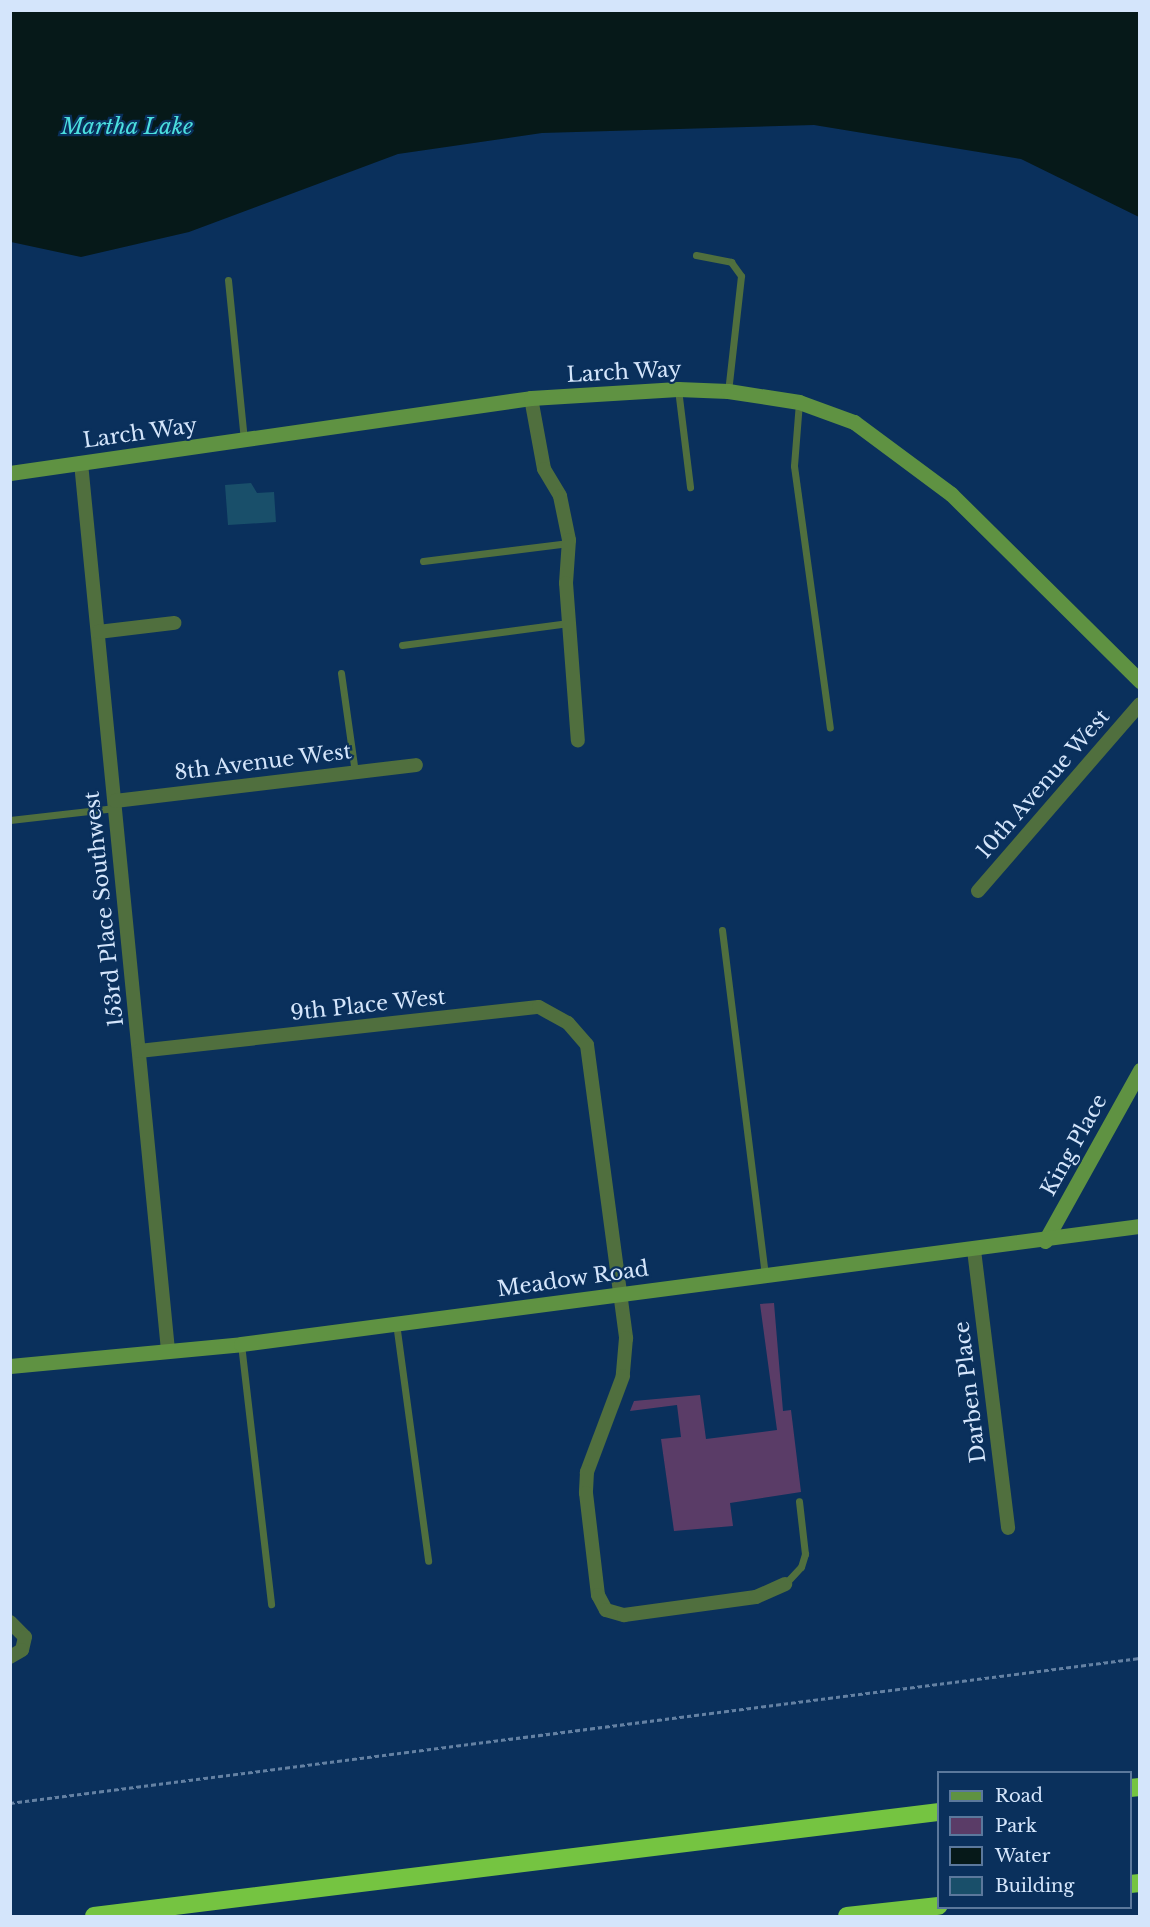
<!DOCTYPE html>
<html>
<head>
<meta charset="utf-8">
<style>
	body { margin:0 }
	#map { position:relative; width:1150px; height:1927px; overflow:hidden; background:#0a305c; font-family:"Libre Baskerville",serif }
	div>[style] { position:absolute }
	.green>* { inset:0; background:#5a3c67 }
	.water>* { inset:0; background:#061919 }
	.building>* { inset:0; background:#194f6a }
	.path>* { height:3px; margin-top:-1.5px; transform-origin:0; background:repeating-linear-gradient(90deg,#6481a3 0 4.5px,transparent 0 7.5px) }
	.lane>* { height:7px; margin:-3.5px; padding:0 3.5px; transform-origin:3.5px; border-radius:3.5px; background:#506f3e }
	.street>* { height:14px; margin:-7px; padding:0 7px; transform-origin:7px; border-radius:7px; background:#506f3e }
	.secondary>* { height:15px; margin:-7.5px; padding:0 7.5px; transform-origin:7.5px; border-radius:7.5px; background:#5f9242 }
	.highway>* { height:18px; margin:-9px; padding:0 9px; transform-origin:9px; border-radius:9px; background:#75c441 }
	span { translate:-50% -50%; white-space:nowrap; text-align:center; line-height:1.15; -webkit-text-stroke:4.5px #0a305c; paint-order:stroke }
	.street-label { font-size:21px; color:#d4e5fb }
	.water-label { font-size:22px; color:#4bdede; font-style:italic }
	.frame { position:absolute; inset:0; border:12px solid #d4e5fb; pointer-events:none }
	.legend { position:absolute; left:937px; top:1771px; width:195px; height:138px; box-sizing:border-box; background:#0a305c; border:2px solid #5b789c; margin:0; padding:8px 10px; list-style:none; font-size:18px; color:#d4e5fb }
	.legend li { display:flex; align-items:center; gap:12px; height:30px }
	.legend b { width:30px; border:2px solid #5b789c }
</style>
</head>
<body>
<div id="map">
	<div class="green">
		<div style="clip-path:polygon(774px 1303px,783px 1411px,791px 1410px,801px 1492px,730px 1503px,733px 1526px,674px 1531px,661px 1439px,681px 1437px,677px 1405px,630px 1411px,634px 1401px,700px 1395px,706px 1439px,777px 1430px,760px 1304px)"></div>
	</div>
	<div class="water">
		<div style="clip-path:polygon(10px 11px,1139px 11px,1139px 217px,1021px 159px,814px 125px,542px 133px,398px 154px,189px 232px,81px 257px,11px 242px)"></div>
	</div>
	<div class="building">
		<div style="clip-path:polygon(251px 483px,257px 493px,274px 492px,276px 522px,228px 525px,225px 485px)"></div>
	</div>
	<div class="path">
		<div style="left:10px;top:1803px;width:1139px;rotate:-7.31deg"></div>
	</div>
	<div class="lane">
		<div style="left:696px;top:255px;width:36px;rotate:11deg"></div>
		<div style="left:731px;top:262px;width:17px;rotate:54deg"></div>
		<div style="left:741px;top:276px;width:116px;rotate:96.4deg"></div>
		<div style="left:228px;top:280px;width:161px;rotate:84.3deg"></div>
		<div style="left:678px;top:389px;width:99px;rotate:83deg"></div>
		<div style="left:799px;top:402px;width:64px;rotate:94.5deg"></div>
		<div style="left:794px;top:466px;width:264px;rotate:82.2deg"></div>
		<div style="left:423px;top:561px;width:147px;rotate:-7deg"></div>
		<div style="left:402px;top:645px;width:168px;rotate:-7.5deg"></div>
		<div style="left:341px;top:673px;width:100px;rotate:82deg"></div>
		<div style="left:10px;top:820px;width:106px;rotate:-6.5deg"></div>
		<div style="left:722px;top:930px;width:347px;rotate:82.9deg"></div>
		<div style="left:396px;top:1323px;width:240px;rotate:82.3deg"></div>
		<div style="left:241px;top:1344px;width:262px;rotate:83.4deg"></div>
		<div style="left:785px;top:1584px;width:23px;rotate:-47deg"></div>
		<div style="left:801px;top:1567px;width:14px;rotate:-73deg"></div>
		<div style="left:805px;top:1554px;width:53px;rotate:-96.5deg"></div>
	</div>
	<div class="street">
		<div style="left:531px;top:398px;width:72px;rotate:79.6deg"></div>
		<div style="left:544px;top:469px;width:31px;rotate:59deg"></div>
		<div style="left:560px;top:496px;width:45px;rotate:78.4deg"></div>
		<div style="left:569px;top:540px;width:43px;rotate:94deg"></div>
		<div style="left:566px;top:583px;width:158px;rotate:85.7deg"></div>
		<div style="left:81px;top:463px;width:892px;rotate:84.4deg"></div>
		<div style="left:98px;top:632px;width:77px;rotate:-6.8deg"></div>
		<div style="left:115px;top:801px;width:303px;rotate:-6.8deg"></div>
		<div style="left:978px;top:891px;width:247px;rotate:-49.1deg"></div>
		<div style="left:139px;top:1051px;width:402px;rotate:-6.3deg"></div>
		<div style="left:539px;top:1007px;width:33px;rotate:29deg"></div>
		<div style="left:568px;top:1023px;width:29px;rotate:49deg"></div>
		<div style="left:587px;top:1045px;width:296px;rotate:82.4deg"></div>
		<div style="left:626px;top:1338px;width:38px;rotate:95deg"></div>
		<div style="left:623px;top:1376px;width:103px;rotate:110.6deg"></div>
		<div style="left:587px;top:1472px;width:21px;rotate:93deg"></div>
		<div style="left:586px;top:1493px;width:103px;rotate:83.3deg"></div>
		<div style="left:598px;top:1595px;width:17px;rotate:62deg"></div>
		<div style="left:606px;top:1610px;width:19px;rotate:16deg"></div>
		<div style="left:624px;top:1615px;width:133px;rotate:-7.8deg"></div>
		<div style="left:756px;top:1597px;width:32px;rotate:-24deg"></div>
		<div style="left:974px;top:1250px;width:280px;rotate:83deg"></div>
		<div style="left:10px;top:1622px;width:21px;rotate:45deg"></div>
		<div style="left:25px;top:1637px;width:13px;rotate:103deg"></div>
		<div style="left:22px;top:1650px;width:14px;rotate:150deg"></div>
	</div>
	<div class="secondary">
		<div style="left:10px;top:473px;width:526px;rotate:-8.19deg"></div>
		<div style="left:531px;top:398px;width:147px;rotate:-3.5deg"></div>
		<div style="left:678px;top:389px;width:50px;rotate:2.3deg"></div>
		<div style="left:728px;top:391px;width:72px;rotate:8.8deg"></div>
		<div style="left:799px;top:402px;width:59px;rotate:20deg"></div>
		<div style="left:854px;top:422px;width:121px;rotate:36.6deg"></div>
		<div style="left:951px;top:494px;width:266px;rotate:44.7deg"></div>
		<div style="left:1045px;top:1241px;width:196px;rotate:-60.9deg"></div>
		<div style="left:10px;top:1366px;width:232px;rotate:-5.4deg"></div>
		<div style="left:241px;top:1344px;width:907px;rotate:-7.48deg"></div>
	</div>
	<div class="highway">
		<div style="left:1130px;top:1788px;width:10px;rotate:-6deg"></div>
		<div style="left:1130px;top:1884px;width:10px;rotate:-6deg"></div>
		<div style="left:94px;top:1916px;width:850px;rotate:-7.02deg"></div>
		<div style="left:847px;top:1916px;width:92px;rotate:-6.3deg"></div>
	</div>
	<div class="street-label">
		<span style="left:624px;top:372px;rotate:-3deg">Larch Way</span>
		<span style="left:140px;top:433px;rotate:-8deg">Larch Way</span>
		<span style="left:263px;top:762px;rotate:-7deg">8th Avenue West</span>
		<span style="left:1043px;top:784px;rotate:-49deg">10th Avenue West</span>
		<span style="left:104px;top:909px;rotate:-96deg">153rd Place Southwest</span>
		<span style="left:368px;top:1005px;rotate:-6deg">9th Place West</span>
		<span style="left:1074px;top:1145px;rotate:-61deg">King Place</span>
		<span style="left:573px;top:1279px;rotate:-8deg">Meadow Road</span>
		<span style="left:970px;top:1392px;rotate:-97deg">Darben Place</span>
	</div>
	<div class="water-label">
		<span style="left:127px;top:127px">Martha Lake</span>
	</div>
	<div class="frame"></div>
	<ul class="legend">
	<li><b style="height:8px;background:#5f9242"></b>Road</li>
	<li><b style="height:16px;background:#5a3c67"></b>Park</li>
	<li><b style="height:16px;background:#061919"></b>Water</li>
	<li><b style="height:16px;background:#194f6a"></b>Building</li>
	</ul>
</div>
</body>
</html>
